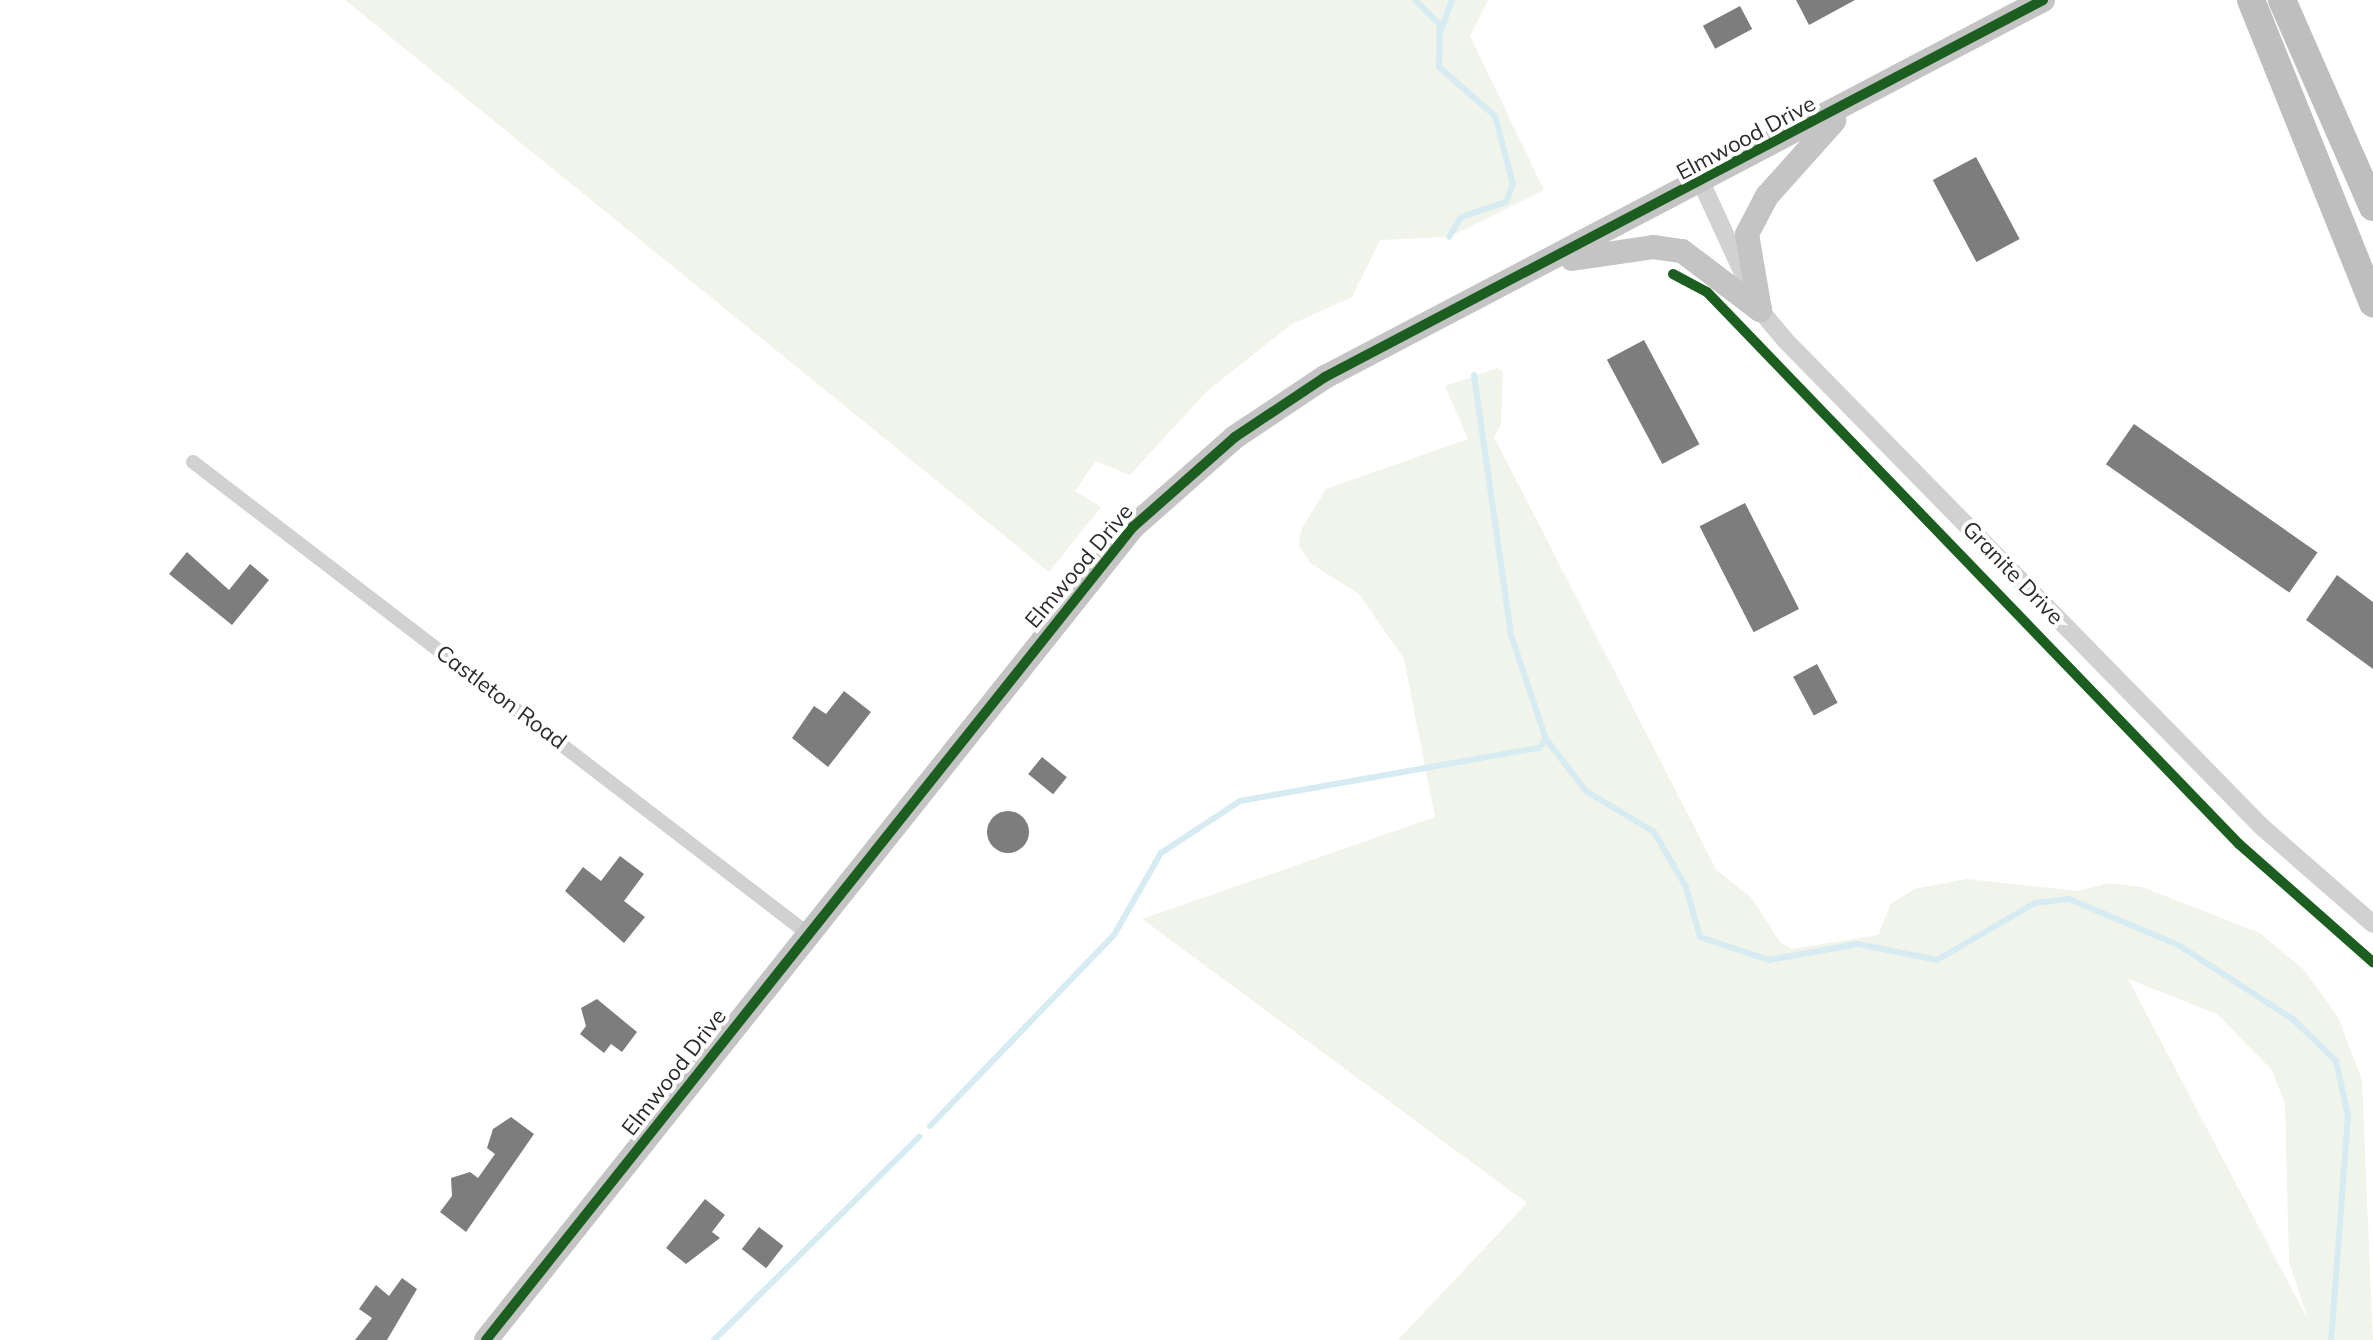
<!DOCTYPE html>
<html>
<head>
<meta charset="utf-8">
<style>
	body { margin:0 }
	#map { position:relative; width:2373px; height:1340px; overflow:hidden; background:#fff; font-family:Mulish,sans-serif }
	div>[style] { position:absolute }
	.green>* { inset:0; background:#f1f4ea }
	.stream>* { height:6px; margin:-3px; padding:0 3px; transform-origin:3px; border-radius:3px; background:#d6ebf2 }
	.building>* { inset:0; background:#7d7d7d; transform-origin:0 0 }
	.round { border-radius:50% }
	.minor>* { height:14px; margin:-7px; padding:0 7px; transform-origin:7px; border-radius:7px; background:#d1d1d1 }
	.tertiary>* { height:18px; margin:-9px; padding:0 9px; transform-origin:9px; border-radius:9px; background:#d1d1d1 }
	.primary>* { height:24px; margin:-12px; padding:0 12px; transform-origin:12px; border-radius:12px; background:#c4c4c4 }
	.motorway>* { height:28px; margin:-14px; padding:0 14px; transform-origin:14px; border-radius:14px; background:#bebebe }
	.cycleway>* { height:10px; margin:-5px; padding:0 5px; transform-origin:5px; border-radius:5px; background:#1b5e20 }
	span { translate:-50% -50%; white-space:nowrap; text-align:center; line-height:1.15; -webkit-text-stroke:8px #fff; paint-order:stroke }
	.street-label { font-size:22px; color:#2c2c2c }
</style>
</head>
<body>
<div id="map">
	<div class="green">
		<div style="clip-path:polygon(345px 0,1488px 0,1470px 36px,1544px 190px,1449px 237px,1380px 240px,1352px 297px,1292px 324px,1207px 391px,1130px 475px,1096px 461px,1075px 491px,1101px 507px,1049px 572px)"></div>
		<div style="clip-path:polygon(evenodd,1497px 368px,1503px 372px,1501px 425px,1494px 437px,1717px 871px,1751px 897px,1780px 942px,1792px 949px,1878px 935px,1891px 904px,1914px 889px,1966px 879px,2078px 891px,2109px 883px,2142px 887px,2260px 933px,2304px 970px,2338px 1017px,2362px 1080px,2373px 1340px,1398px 1340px,1527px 1203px,1142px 919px,1435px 817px,1404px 659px,1359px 594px,1310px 563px,1299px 546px,1301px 530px,1326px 489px,1468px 439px,1445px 386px,1497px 368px,2128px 979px,2217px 1014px,2272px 1070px,2285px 1104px,2289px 1261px,2308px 1320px,2128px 979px)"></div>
	</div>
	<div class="stream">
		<div style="left:1415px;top:0;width:35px;rotate:45deg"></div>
		<div style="left:1440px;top:25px;width:42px;rotate:91.4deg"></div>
		<div style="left:1439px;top:67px;width:74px;rotate:41.2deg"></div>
		<div style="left:1495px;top:116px;width:70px;rotate:75.2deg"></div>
		<div style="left:1513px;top:184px;width:19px;rotate:111deg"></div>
		<div style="left:1506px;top:202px;width:47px;rotate:161.6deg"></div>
		<div style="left:1461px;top:217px;width:23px;rotate:121deg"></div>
		<div style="left:1441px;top:30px;width:32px;rotate:-70deg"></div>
		<div style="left:1474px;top:375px;width:263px;rotate:81.9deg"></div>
		<div style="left:1511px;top:635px;width:110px;rotate:71.4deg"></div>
		<div style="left:1546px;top:739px;width:66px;rotate:52.4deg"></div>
		<div style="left:1586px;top:791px;width:79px;rotate:31.1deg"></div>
		<div style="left:1654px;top:832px;width:64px;rotate:59.8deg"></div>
		<div style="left:1686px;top:887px;width:52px;rotate:74.4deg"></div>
		<div style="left:1700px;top:937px;width:73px;rotate:18.4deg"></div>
		<div style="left:1769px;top:960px;width:90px;rotate:-10.2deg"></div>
		<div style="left:1858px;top:944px;width:81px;rotate:11.4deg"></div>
		<div style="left:1937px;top:960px;width:113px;rotate:-30.2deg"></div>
		<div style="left:2035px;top:903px;width:34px;rotate:-7deg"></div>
		<div style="left:2069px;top:899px;width:121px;rotate:22.9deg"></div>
		<div style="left:2180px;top:946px;width:136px;rotate:33deg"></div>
		<div style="left:2294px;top:1020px;width:59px;rotate:44.3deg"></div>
		<div style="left:2336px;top:1061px;width:56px;rotate:77.7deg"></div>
		<div style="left:2348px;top:1116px;width:225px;rotate:94.3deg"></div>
		<div style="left:930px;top:1126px;width:265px;rotate:-46.1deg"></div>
		<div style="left:1114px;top:935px;width:95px;rotate:-60.2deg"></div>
		<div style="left:1161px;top:853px;width:95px;rotate:-33.4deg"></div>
		<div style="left:1240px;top:801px;width:304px;rotate:-10.1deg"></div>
		<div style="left:1539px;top:748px;width:11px;rotate:-52deg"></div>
		<div style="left:714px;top:1340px;width:289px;rotate:-44.7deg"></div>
	</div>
	<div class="building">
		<div style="clip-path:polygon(1796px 0,1855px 0,1809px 25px)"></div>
		<div style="left:1740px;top:6px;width:26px;height:42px;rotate:62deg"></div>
		<div style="left:1976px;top:157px;width:93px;height:49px;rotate:62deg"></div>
		<div style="left:1644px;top:340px;width:118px;height:42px;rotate:62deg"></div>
		<div style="left:2134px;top:424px;width:224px;height:49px;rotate:35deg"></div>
		<div style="left:1745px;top:503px;width:119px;height:51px;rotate:63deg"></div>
		<div style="clip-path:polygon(187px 552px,229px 590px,250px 564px,269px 580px,232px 625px,169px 574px)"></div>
		<div style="clip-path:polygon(2337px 575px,2373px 602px,2373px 669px,2306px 620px)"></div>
		<div style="left:1817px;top:664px;width:44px;height:27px;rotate:62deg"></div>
		<div style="clip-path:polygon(844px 691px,871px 712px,828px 767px,792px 738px,814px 706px,826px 714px)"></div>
		<div style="left:1042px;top:757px;width:32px;height:22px;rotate:39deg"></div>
		<div class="round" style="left:987px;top:811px;width:42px;height:42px"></div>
		<div style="clip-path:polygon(620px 856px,644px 874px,624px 901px,645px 917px,624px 943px,565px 891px,583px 867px,601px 881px)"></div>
		<div style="clip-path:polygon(597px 999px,637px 1032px,622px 1052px,611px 1044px,604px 1053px,580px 1034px,586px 1026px,581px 1008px)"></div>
		<div style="clip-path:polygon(511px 1117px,534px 1134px,466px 1232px,440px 1212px,452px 1196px,451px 1178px,470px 1172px,478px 1178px,495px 1154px,487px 1148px,493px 1129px)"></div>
		<div style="clip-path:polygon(705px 1199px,725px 1215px,712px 1232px,720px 1238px,686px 1264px,666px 1248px)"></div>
		<div style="left:759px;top:1227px;width:31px;height:28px;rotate:38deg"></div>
		<div style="clip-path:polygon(402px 1278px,417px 1289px,387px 1340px,355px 1340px,372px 1318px,359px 1309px,376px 1285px,389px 1296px)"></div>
	</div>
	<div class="minor">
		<div style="left:193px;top:462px;width:774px;rotate:37.49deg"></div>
	</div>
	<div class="tertiary">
		<div style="left:1702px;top:184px;width:139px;rotate:65.3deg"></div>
		<div style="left:1760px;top:310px;width:39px;rotate:50deg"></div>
		<div style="left:1785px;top:340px;width:682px;rotate:45.59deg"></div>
		<div style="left:2262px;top:827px;width:147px;rotate:41.1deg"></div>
	</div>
	<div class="primary">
		<div style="left:1572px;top:259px;width:82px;rotate:-8.4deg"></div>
		<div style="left:1653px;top:247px;width:29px;rotate:8deg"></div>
		<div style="left:1682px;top:251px;width:98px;rotate:37.1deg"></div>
		<div style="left:1760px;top:310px;width:77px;rotate:-99.7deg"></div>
		<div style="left:1747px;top:234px;width:43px;rotate:-62.2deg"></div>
		<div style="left:1767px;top:196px;width:101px;rotate:-48.2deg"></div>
		<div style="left:486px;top:1340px;width:1039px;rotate:-51.49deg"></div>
		<div style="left:1133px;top:527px;width:136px;rotate:-41.4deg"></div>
		<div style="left:1235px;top:437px;width:108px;rotate:-33.7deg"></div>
		<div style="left:1325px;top:377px;width:811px;rotate:-27.7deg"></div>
	</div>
	<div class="motorway">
		<div style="left:2251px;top:0;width:327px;rotate:68.1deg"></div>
		<div style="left:2282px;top:0;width:226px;rotate:66.3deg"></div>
	</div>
	<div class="cycleway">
		<div style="left:1673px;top:274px;width:38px;rotate:28deg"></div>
		<div style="left:1707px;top:292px;width:767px;rotate:46.06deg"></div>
		<div style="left:2239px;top:844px;width:179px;rotate:41.4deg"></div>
		<div style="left:486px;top:1340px;width:1039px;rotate:-51.49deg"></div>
		<div style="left:1133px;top:527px;width:136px;rotate:-41.4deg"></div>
		<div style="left:1235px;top:437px;width:108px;rotate:-33.7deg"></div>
		<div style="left:1325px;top:377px;width:811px;rotate:-27.7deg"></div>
	</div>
	<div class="street-label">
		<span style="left:1746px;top:138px;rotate:-28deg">Elmwood Drive</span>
		<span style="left:1079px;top:566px;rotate:-50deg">Elmwood Drive</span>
		<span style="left:2013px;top:573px;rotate:46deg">Granite Drive</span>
		<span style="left:501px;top:697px;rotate:37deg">Castleton Road</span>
		<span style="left:674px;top:1072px;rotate:-52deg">Elmwood Drive</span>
	</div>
</div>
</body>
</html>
